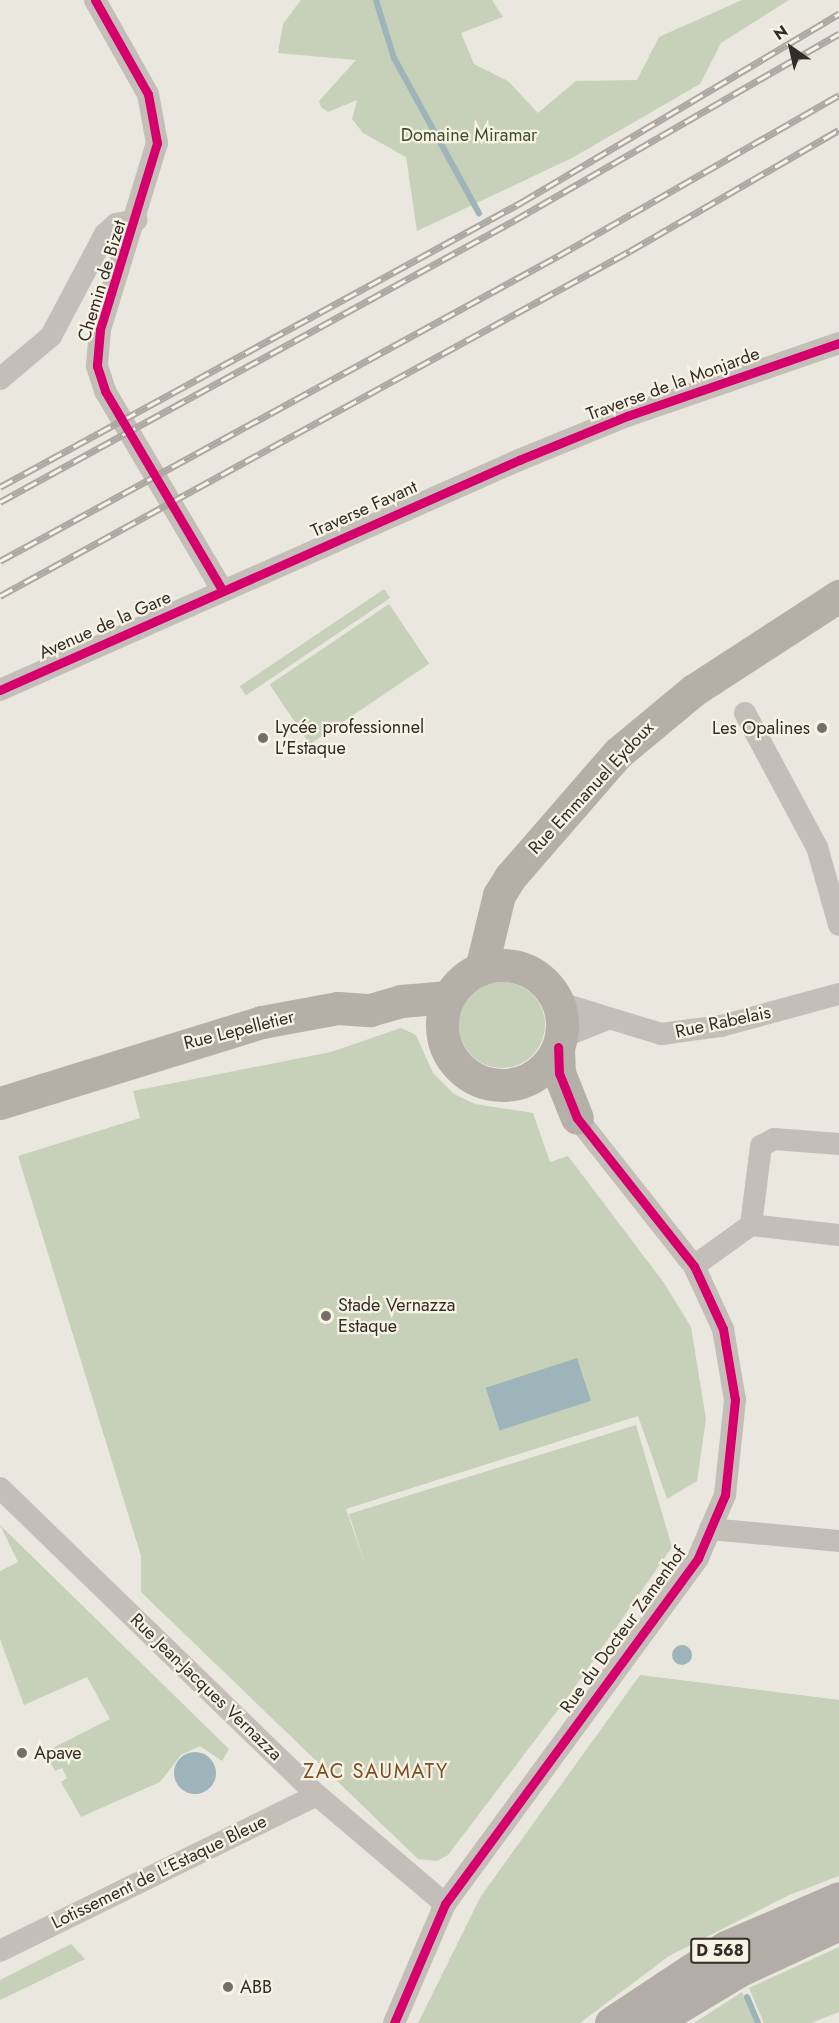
<!DOCTYPE html>
<html>
<head>
<meta charset="utf-8">
<style>
	body { margin:0 }
	#map { position:relative; width:839px; height:2023px; overflow:hidden; background:#eae7de; font-family:Jost,sans-serif }
	div>[style] { position:absolute }
	.green>* { inset:0; background:#c7d0b9; transform-origin:0 0 }
	.round { border-radius:50% }
	.water>* { inset:0; background:#9cb4ba; transform-origin:0 0 }
	.stream>* { height:6px; margin:-3px; padding:0 3px; transform-origin:3px; border-radius:3px; background:#9cb4ba }
	.street>* { height:22px; margin:-11px; padding:0 11px; transform-origin:11px; border-radius:11px; background:#c3bfb8 }
	.secondary>* { height:33px; margin:-16.5px; padding:0 16.5px; transform-origin:16.5px; border-radius:16.5px; background:#b4b0a8 }
	.secondary>.ring { margin:-16.5px; padding:0; box-sizing:content-box; background:none; border:33px solid #b4b0a8; border-radius:50% }
	.primary>* { height:33px; margin:-16.5px; padding:0 16.5px; transform-origin:16.5px; border-radius:16.5px; background:#b2aea7 }
	.rail>* { height:7px; margin-top:-3.5px; transform-origin:0; background:repeating-linear-gradient(90deg,#f8f3e5 0 14px,#aba8a2 0 28px); box-sizing:border-box; border-block:2px solid #aba8a2 }
	.cycleway>* { height:9px; margin:-4.5px; padding:0 4.5px; transform-origin:4.5px; border-radius:4.5px; background:#d6006c }
	.dots>* { width:16px; height:16px; translate:-50% -50%; box-sizing:border-box; border:3px solid #f8f3e5; border-radius:50% }
	span { translate:-50% -50%; white-space:nowrap; text-align:center; line-height:1.15; -webkit-text-stroke:4.5px #f8f3e5; paint-order:stroke }
	.shield-label span { padding:2px 4px; background:#f8f3e5; border:2px solid; border-radius:4px; -webkit-text-stroke-width:0 }
	.shield-label { font-size:16px; color:#332d27; font-weight:700 }
	.park-label { font-size:18px; color:#3b502c }
	.street-label { font-size:18px; color:#332d27 }
	.poi-label { font-size:18px; color:#332d27 }
	.left { translate:0 -50%; text-align:left }
	.right { translate:-100% -50%; text-align:right }
	.neighbourhood-label { font-size:20px; color:#7d4d25; letter-spacing:1.5px }
	.north { position:absolute; left:761px; top:18px; width:60px; height:60px; -webkit-text-stroke:4px #f8f3e5; paint-order:stroke; rotate:326deg; font-size:16px; font-weight:700; line-height:24px; text-align:center; color:#332d27 }
	.north::after { content:''; display:block; margin:auto; width:21px; height:27px; background:#332d27; clip-path:polygon(50% 0,100% 100%,50% 72%,0 100%) }
</style>
</head>
<body>
<div id="map">
	<div class="green">
		<div style="clip-path:polygon(301px 0,492px 0,503px 17px,461px 33px,474px 64px,508px 81px,538px 113px,576px 81px,637px 80px,659px 37px,742px 0,789px 0,721px 43px,700px 84px,572px 158px,417px 231px,406px 157px,363px 133px,352px 119px,357px 100px,328px 112px,321px 107px,319px 101px,356px 60px,278px 53px,283px 24px)"></div>
		<div style="left:384px;top:589px;width:11px;height:174px;rotate:56deg"></div>
		<div style="left:389px;top:604px;width:72px;height:144px;rotate:56deg"></div>
		<div class="round" style="left:459px;top:982px;width:86px;height:86px"></div>
		<div style="clip-path:polygon(401px 1028px,416px 1035px,433px 1073px,454px 1094px,475px 1104px,533px 1113px,550px 1162px,568px 1156px,664px 1283px,691px 1327px,706px 1419px,697px 1481px,667px 1499px,638px 1416px,346px 1509px,366px 1567px,349px 1514px,636px 1425px,672px 1547px,570px 1694px,448px 1855px,437px 1861px,418px 1859px,141px 1592px,141px 1556px,18px 1156px,140px 1118px,133px 1091px,331px 1052px)"></div>
		<div style="clip-path:polygon(0 1525px,229px 1749px,222px 1761px,200px 1746px,181px 1755px,160px 1782px,81px 1817px,61px 1782px,67px 1778px,62px 1768px,55px 1771px,45px 1752px,110px 1719px,87px 1677px,24px 1705px,0 1639px,0 1571px,18px 1562px)"></div>
		<div style="clip-path:polygon(640px 1675px,839px 1700px,839px 1876px,789px 1895px,669px 1956px,580px 2023px,418px 2023px,481px 1896px)"></div>
		<div style="clip-path:polygon(71px 1944px,85px 1959px,0 2000px,0 1980px)"></div>
		<div style="clip-path:polygon(839px 1947px,839px 2012px,811px 2023px,764px 2023px,749px 1988px)"></div>
		<div style="clip-path:polygon(742px 1992px,755px 2023px,694px 2023px)"></div>
	</div>
	<div class="water">
		<div style="left:577px;top:1358px;width:45px;height:96px;rotate:72deg"></div>
		<div class="round" style="left:672px;top:1645px;width:20px;height:20px"></div>
		<div class="round" style="left:174px;top:1752px;width:42px;height:42px"></div>
	</div>
	<div class="stream">
		<div style="left:376px;top:0;width:61px;rotate:72.8deg"></div>
		<div style="left:394px;top:58px;width:177px;rotate:61.3deg"></div>
		<div style="left:747px;top:1997px;width:28px;rotate:67deg"></div>
	</div>
	<div class="street">
		<div style="left:95px;top:0;width:108px;rotate:60.6deg"></div>
		<div style="left:148px;top:94px;width:50px;rotate:79.6deg"></div>
		<div style="left:157px;top:143px;width:195px;rotate:107deg"></div>
		<div style="left:100px;top:330px;width:36px;rotate:95deg"></div>
		<div style="left:97px;top:366px;width:26px;rotate:72deg"></div>
		<div style="left:105px;top:391px;width:232px;rotate:59.5deg"></div>
		<div style="left:0;top:379px;width:67px;rotate:-40.1deg"></div>
		<div style="left:51px;top:336px;width:115px;rotate:-62.1deg"></div>
		<div style="left:105px;top:234px;width:15px;rotate:-42deg"></div>
		<div style="left:116px;top:224px;width:21px;rotate:-11deg"></div>
		<div style="left:0;top:690px;width:568px;rotate:-23.9deg"></div>
		<div style="left:519px;top:460px;width:117px;rotate:-22.2deg"></div>
		<div style="left:627px;top:416px;width:224px;rotate:-19deg"></div>
		<div style="left:745px;top:713px;width:152px;rotate:61.8deg"></div>
		<div style="left:817px;top:847px;width:81px;rotate:74.2deg"></div>
		<div style="left:557px;top:1002px;width:109px;rotate:17.1deg"></div>
		<div style="left:661px;top:1034px;width:61px;rotate:-7.6deg"></div>
		<div style="left:721px;top:1026px;width:122px;rotate:-15.2deg"></div>
		<div style="left:560px;top:1038px;width:52px;rotate:-21.6deg"></div>
		<div style="left:751px;top:1225px;width:80px;rotate:-82.8deg"></div>
		<div style="left:761px;top:1146px;width:15px;rotate:-28deg"></div>
		<div style="left:774px;top:1139px;width:65px;rotate:4.4deg"></div>
		<div style="left:694px;top:1266px;width:70px;rotate:-35.7deg"></div>
		<div style="left:751px;top:1225px;width:89px;rotate:6.5deg"></div>
		<div style="left:0;top:1488px;width:441px;rotate:44.1deg"></div>
		<div style="left:317px;top:1795px;width:168px;rotate:40.4deg"></div>
		<div style="left:710px;top:1529px;width:130px;rotate:5.3deg"></div>
		<div style="left:0;top:1951px;width:353px;rotate:-26.2deg"></div>
		<div style="left:394px;top:2023px;width:129px;rotate:-66.8deg"></div>
		<div style="left:445px;top:1904px;width:429px;rotate:-53.8deg"></div>
		<div style="left:698px;top:1558px;width:69px;rotate:-66.8deg"></div>
		<div style="left:725px;top:1495px;width:96px;rotate:-84deg"></div>
		<div style="left:735px;top:1400px;width:72px;rotate:-99.6deg"></div>
		<div style="left:723px;top:1329px;width:69px;rotate:-114.7deg"></div>
		<div style="left:694px;top:1266px;width:189px;rotate:-128.3deg"></div>
	</div>
	<div class="secondary">
		<div class="ring" style="left:442px;top:965px;width:87px;height:87px"></div>
		<div style="left:481px;top:969px;width:76px;rotate:-76.3deg"></div>
		<div style="left:499px;top:895px;width:22px;rotate:-58deg"></div>
		<div style="left:511px;top:876px;width:163px;rotate:-49deg"></div>
		<div style="left:618px;top:753px;width:99px;rotate:-39.7deg"></div>
		<div style="left:694px;top:690px;width:173px;rotate:-33deg"></div>
		<div style="left:558px;top:1047px;width:26px;rotate:88deg"></div>
		<div style="left:559px;top:1073px;width:48px;rotate:68.2deg"></div>
		<div style="left:0;top:1103px;width:274px;rotate:-17.2deg"></div>
		<div style="left:262px;top:1022px;width:77px;rotate:-10.4deg"></div>
		<div style="left:338px;top:1008px;width:32px;rotate:4deg"></div>
		<div style="left:370px;top:1010px;width:32px;rotate:-16deg"></div>
		<div style="left:401px;top:1001px;width:48px;rotate:-4.8deg"></div>
	</div>
	<div class="primary">
		<div style="left:611px;top:2023px;width:138px;rotate:-33.5deg"></div>
		<div style="left:726px;top:1947px;width:123px;rotate:-23.4deg"></div>
		<div style="left:652px;top:2023px;width:103px;rotate:-31.1deg"></div>
		<div style="left:740px;top:1970px;width:109px;rotate:-24.9deg"></div>
	</div>
	<div class="rail">
		<div style="left:0;top:487px;width:595px;rotate:-28.63deg"></div>
		<div style="left:522px;top:202px;width:369px;rotate:-30.7deg"></div>
		<div style="left:0;top:502px;width:587px;rotate:-28.7deg"></div>
		<div style="left:515px;top:220px;width:374px;rotate:-29.9deg"></div>
		<div style="left:0;top:561px;width:636px;rotate:-28.66deg"></div>
		<div style="left:558px;top:256px;width:324px;rotate:-29.8deg"></div>
		<div style="left:0;top:596px;width:718px;rotate:-28.71deg"></div>
		<div style="left:630px;top:251px;width:241px;rotate:-30.1deg"></div>
	</div>
	<div class="cycleway">
		<div style="left:95px;top:0;width:108px;rotate:60.6deg"></div>
		<div style="left:148px;top:94px;width:50px;rotate:79.6deg"></div>
		<div style="left:157px;top:143px;width:195px;rotate:107deg"></div>
		<div style="left:100px;top:330px;width:36px;rotate:95deg"></div>
		<div style="left:97px;top:366px;width:26px;rotate:72deg"></div>
		<div style="left:105px;top:391px;width:232px;rotate:59.5deg"></div>
		<div style="left:0;top:690px;width:568px;rotate:-23.9deg"></div>
		<div style="left:519px;top:460px;width:117px;rotate:-22.2deg"></div>
		<div style="left:627px;top:416px;width:224px;rotate:-19deg"></div>
		<div style="left:394px;top:2023px;width:129px;rotate:-66.8deg"></div>
		<div style="left:445px;top:1904px;width:429px;rotate:-53.8deg"></div>
		<div style="left:698px;top:1558px;width:69px;rotate:-66.8deg"></div>
		<div style="left:725px;top:1495px;width:96px;rotate:-84deg"></div>
		<div style="left:735px;top:1400px;width:72px;rotate:-99.6deg"></div>
		<div style="left:723px;top:1329px;width:69px;rotate:-114.7deg"></div>
		<div style="left:694px;top:1266px;width:189px;rotate:-128.3deg"></div>
		<div style="left:577px;top:1118px;width:48px;rotate:-111.8deg"></div>
		<div style="left:559px;top:1073px;width:26px;rotate:-92deg"></div>
	</div>
	<div class="dots">
		<div style="left:822px;top:728px;background:#736e67"></div>
		<div style="left:263px;top:738px;background:#736e67"></div>
		<div style="left:326px;top:1316px;background:#736e67"></div>
		<div style="left:22px;top:1753px;background:#736e67"></div>
		<div style="left:228px;top:1987px;background:#736e67"></div>
	</div>
	<div class="shield-label">
		<span style="left:720px;top:1951px">D 568</span>
	</div>
	<div class="park-label">
		<span style="left:469px;top:135px">Domaine Miramar</span>
	</div>
	<div class="street-label">
		<span style="left:102px;top:281px;rotate:-73deg">Chemin de Bizet</span>
		<span style="left:673px;top:384px;rotate:-20deg">Traverse de la Monjarde</span>
		<span style="left:364px;top:509px;rotate:-24deg">Traverse Favant</span>
		<span style="left:105px;top:625px;rotate:-24deg">Avenue de la Gare</span>
		<span style="left:591px;top:788px;rotate:-47deg">Rue Emmanuel Eydoux</span>
		<span style="left:723px;top:1022px;rotate:-12deg">Rue Rabelais</span>
		<span style="left:239px;top:1030px;rotate:-14deg">Rue Lepelletier</span>
		<span style="left:623px;top:1630px;rotate:-54deg">Rue du Docteur Zamenhof</span>
		<span style="left:206px;top:1687px;rotate:44deg">Rue Jean-Jacques Vernazza</span>
		<span style="left:159px;top:1872px;rotate:-26deg">Lotissement de L'Estaque Bleue</span>
	</div>
	<div class="poi-label">
		<span class="left" style="left:275px;top:738px">Lycée professionnel<br>L'Estaque</span>
		<span class="right" style="left:810px;top:728px">Les Opalines</span>
		<span class="left" style="left:338px;top:1316px">Stade Vernazza<br>Estaque</span>
		<span class="left" style="left:34px;top:1753px">Apave</span>
		<span class="left" style="left:240px;top:1987px">ABB</span>
	</div>
	<div class="neighbourhood-label">
		<span style="left:376px;top:1771px">ZAC SAUMATY</span>
	</div>
	<div class="north">N</div>
</div>
</body>
</html>
